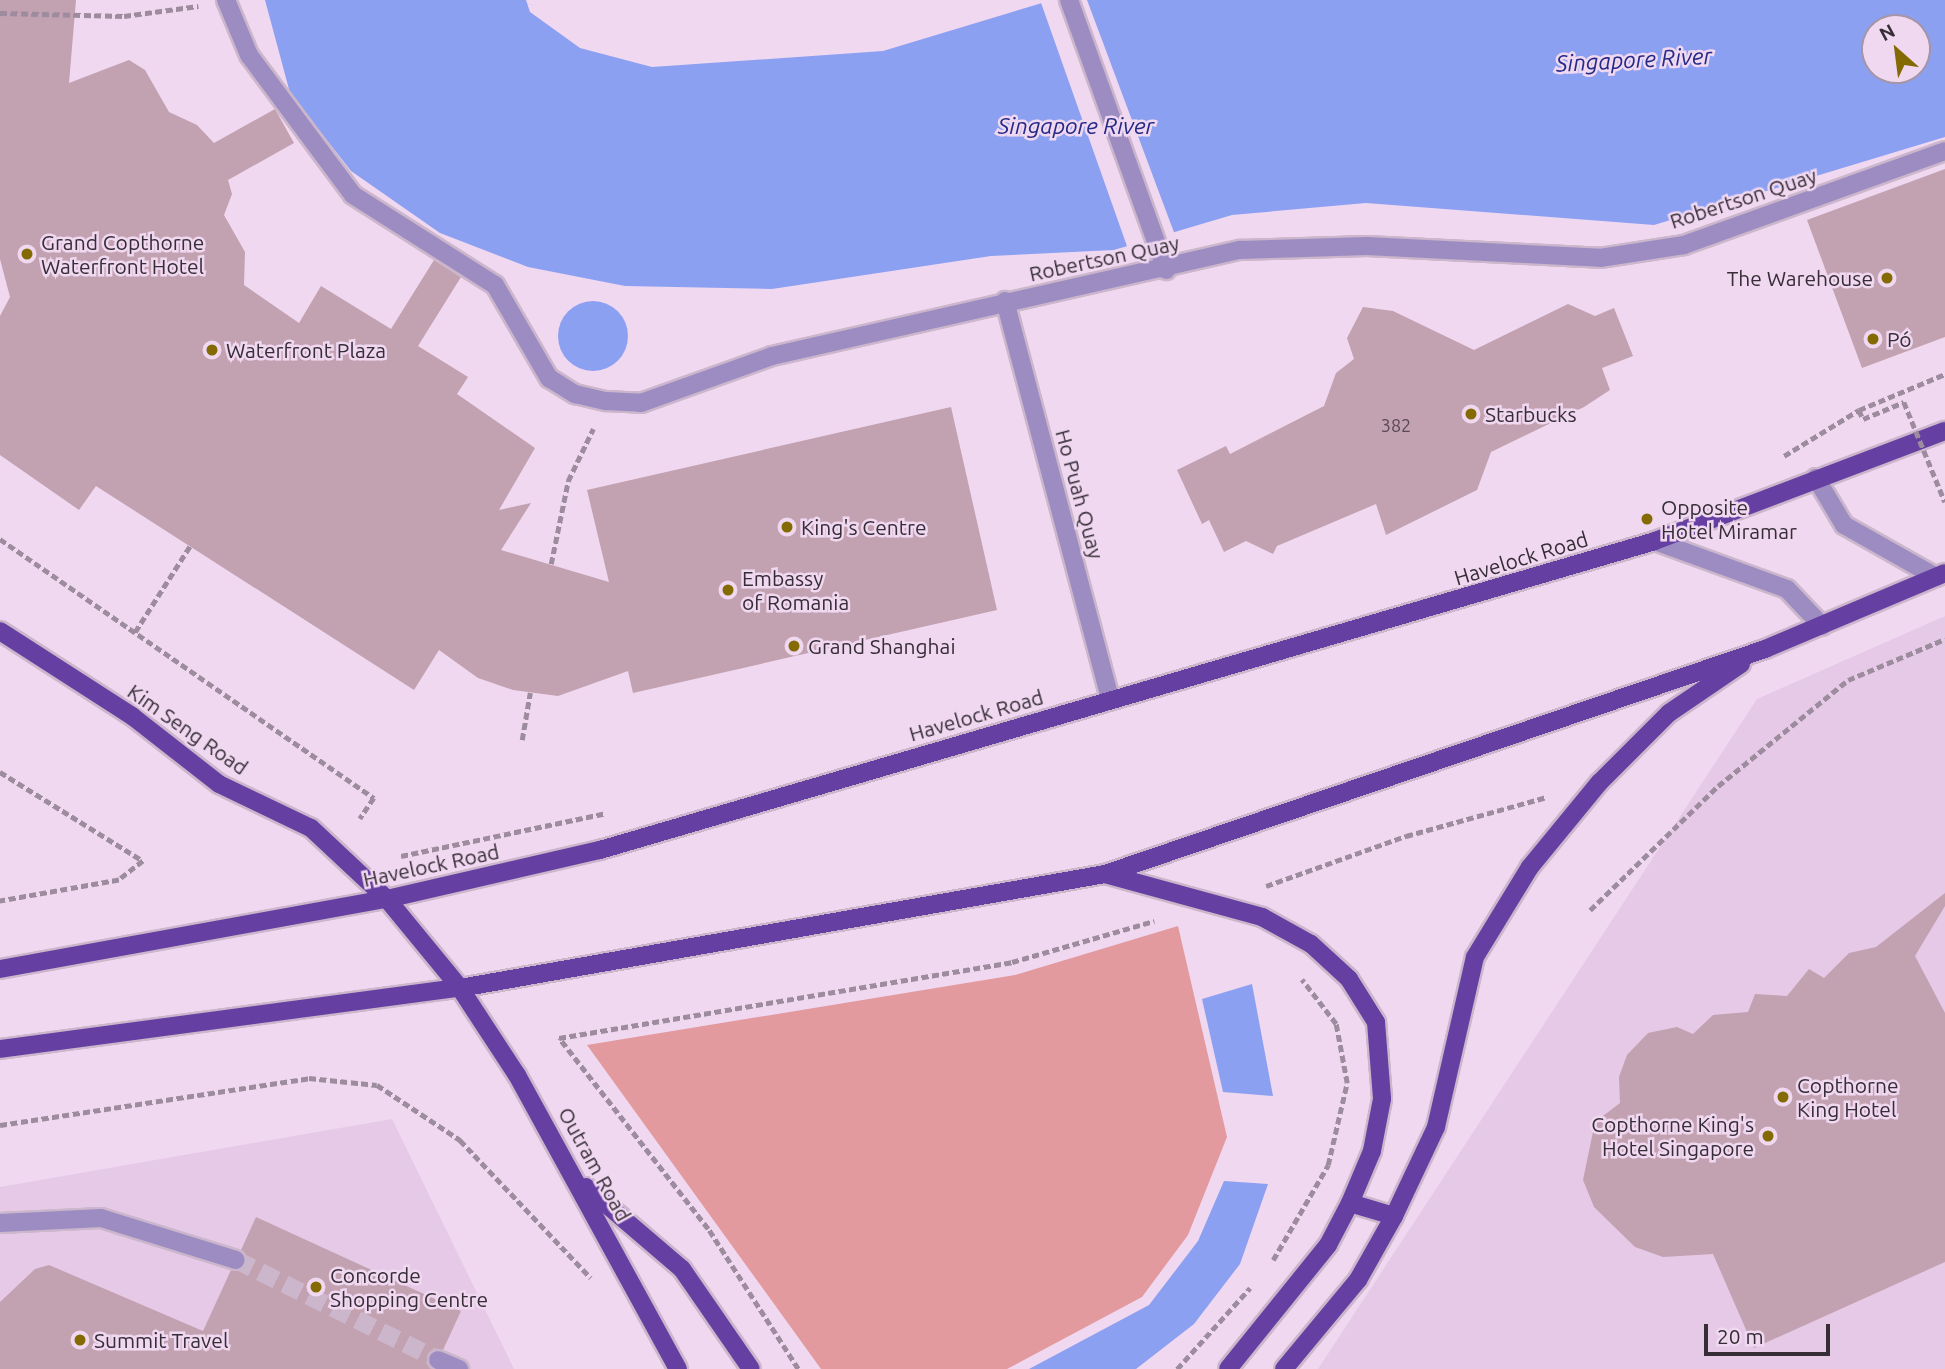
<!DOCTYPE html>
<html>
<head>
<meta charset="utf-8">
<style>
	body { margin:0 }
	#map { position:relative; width:1945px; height:1369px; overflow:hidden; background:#f0d8f1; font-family:Ubuntu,sans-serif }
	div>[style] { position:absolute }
	.built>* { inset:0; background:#e5c9e7 }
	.green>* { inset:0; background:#e39a9f }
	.water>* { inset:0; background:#8ca0f1 }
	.round { border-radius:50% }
	.pier>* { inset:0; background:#f0d8f1 }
	.building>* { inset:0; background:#c2a1b0 }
	.minor-tunnel>* { height:18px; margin-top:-9px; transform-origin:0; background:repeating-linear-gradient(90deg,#cbb6cc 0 18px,transparent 0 27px) }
	.path>* { height:4.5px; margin-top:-2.25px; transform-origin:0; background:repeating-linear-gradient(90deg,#9d8c9e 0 7px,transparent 0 10.5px) }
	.roads { filter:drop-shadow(2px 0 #cbb6cc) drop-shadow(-2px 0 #cbb6cc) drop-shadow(0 2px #cbb6cc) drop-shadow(0 -2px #cbb6cc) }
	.minor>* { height:18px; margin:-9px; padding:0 9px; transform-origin:9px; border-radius:9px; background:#9c8cc2 }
	.major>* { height:18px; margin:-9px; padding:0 9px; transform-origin:9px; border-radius:9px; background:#663fa2 }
	.path-bridge>* { height:4.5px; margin-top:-2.25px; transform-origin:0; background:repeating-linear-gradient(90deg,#9d8c9e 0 7px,transparent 0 10.5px) }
	.dots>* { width:19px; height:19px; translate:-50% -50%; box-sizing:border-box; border:4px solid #f0d8f1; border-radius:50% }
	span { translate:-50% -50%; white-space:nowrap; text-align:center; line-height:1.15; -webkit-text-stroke:5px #f0d8f1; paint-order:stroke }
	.number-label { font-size:18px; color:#594a55 }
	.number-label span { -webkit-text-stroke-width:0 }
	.street-label { font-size:21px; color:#362d37 }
	.poi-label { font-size:21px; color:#362d37 }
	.left { translate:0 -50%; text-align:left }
	.right { translate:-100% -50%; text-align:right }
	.water-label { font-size:23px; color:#242b87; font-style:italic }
	.north { position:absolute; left:1861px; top:14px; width:70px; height:70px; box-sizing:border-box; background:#f0d8f1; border:2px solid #a694a7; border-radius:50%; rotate:332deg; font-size:19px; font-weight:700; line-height:28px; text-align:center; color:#362d37 }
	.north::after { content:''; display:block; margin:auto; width:24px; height:32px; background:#836a03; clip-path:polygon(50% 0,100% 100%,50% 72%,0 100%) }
	.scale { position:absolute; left:1704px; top:1324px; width:126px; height:32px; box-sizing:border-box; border:4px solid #362d37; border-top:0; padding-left:9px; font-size:21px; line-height:24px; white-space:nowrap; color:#362d37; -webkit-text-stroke:5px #f0d8f1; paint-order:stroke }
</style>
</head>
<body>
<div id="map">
	<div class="built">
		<div style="clip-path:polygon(1945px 616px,1945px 1369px,1318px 1369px,1757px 699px)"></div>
		<div style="clip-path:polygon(392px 1119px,514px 1369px,0 1369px,0 1187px)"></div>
	</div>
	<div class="green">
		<div style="clip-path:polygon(1178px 926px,1227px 1137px,1188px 1235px,1142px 1297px,1007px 1369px,821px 1369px,587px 1045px,1015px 975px)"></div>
	</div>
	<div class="water">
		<div style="clip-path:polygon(evenodd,265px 0,526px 0,530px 12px,580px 48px,652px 67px,883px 51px,1052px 0,1945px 0,1945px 137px,1654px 225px,1366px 203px,1232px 215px,1114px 250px,991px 256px,772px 289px,625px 286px,528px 267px,440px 233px,351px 171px,290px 93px,265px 0,1875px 28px,1917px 28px,1917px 70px,1875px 70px,1875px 28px)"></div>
		<div class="round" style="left:558px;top:301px;width:70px;height:70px"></div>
		<div style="clip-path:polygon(1252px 984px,1273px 1096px,1223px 1092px,1202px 999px)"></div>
		<div style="clip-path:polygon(1224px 1181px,1268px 1184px,1240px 1264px,1194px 1324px,1136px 1369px,1029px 1369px,1149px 1305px,1198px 1241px)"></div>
	</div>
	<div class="pier">
		<div style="clip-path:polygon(1040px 0,1087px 0,1175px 235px,1128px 249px)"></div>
	</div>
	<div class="building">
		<div style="clip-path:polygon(0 0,76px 0,69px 83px,129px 60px,145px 70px,169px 112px,197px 125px,214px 143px,275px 109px,294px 143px,228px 180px,232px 194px,224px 215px,245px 252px,244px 285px,299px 323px,321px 286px,391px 329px,434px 260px,461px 277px,418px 346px,468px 377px,457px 394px,535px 448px,499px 510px,531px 503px,501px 550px,609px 582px,587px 490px,951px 407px,997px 610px,633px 693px,628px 671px,558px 696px,513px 690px,478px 678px,439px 650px,414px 690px,96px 486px,79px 510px,0 455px,0 316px,10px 297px,0 259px)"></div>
		<div style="clip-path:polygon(1945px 169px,1945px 337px,1862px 368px,1807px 220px)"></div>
		<div style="clip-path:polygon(1568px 304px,1595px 316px,1614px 308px,1633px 356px,1602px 368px,1610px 390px,1584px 407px,1491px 452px,1477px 490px,1386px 535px,1376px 504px,1277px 546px,1273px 554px,1246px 541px,1224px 552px,1209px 520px,1202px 524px,1177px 470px,1226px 446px,1230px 454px,1324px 406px,1336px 373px,1354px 359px,1347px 338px,1363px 307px,1393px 311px,1474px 350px)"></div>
		<div style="clip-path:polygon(1945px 893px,1945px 906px,1915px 956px,1945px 1013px,1945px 1262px,1754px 1348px,1713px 1254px,1663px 1257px,1635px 1247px,1594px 1207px,1583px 1180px,1595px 1122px,1620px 1103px,1619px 1077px,1627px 1055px,1648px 1033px,1677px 1027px,1693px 1034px,1713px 1015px,1748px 1012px,1755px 994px,1787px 996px,1809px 969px,1824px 978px,1849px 953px,1876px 947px)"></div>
		<div style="clip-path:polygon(256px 1217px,461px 1311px,443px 1350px,428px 1355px,432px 1369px,0 1369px,0 1302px,35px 1269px,49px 1265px,203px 1331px,231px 1270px,247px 1264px,241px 1250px)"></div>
	</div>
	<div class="minor-tunnel">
		<div style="left:236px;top:1260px;width:225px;rotate:26.3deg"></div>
	</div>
	<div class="path">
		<div style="left:0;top:13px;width:124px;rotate:1.4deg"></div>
		<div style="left:124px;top:16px;width:75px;rotate:-7.7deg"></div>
		<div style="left:1859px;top:410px;width:10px;rotate:66deg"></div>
		<div style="left:1863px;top:419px;width:44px;rotate:-22.5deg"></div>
		<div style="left:1784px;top:456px;width:88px;rotate:-31.5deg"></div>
		<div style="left:1859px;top:410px;width:93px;rotate:-22.7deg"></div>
		<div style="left:0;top:539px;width:455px;rotate:34.7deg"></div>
		<div style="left:374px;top:798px;width:25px;rotate:124deg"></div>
		<div style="left:551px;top:564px;width:85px;rotate:-78.4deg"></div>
		<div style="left:568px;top:481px;width:58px;rotate:-64.3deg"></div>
		<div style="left:135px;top:632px;width:102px;rotate:-57.4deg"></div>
		<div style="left:522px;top:740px;width:48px;rotate:-80.3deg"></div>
		<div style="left:0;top:772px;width:168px;rotate:31.9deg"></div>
		<div style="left:143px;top:861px;width:31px;rotate:142deg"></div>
		<div style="left:119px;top:880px;width:121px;rotate:170deg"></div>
		<div style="left:401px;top:856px;width:209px;rotate:-11.8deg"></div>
		<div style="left:1266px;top:886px;width:149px;rotate:-19.7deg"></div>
		<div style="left:1406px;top:836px;width:146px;rotate:-15.5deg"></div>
		<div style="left:1590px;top:910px;width:178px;rotate:-44.1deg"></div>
		<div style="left:1718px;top:786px;width:168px;rotate:-39.2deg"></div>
		<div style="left:1848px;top:680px;width:105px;rotate:-22.9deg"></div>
		<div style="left:0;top:1125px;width:313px;rotate:-8.6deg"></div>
		<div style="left:309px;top:1078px;width:68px;rotate:5.9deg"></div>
		<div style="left:377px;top:1085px;width:100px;rotate:33.5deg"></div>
		<div style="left:460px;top:1140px;width:190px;rotate:46.5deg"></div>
		<div style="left:1273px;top:1260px;width:110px;rotate:-59.9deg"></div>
		<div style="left:1328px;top:1165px;width:84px;rotate:-77deg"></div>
		<div style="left:1347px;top:1083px;width:60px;rotate:-100.6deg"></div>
		<div style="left:1336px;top:1024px;width:56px;rotate:-127.7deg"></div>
		<div style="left:798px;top:1369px;width:166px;rotate:-122.7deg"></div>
		<div style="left:708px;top:1229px;width:242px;rotate:-128deg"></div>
		<div style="left:559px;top:1038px;width:459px;rotate:-9.5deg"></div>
		<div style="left:1012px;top:962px;width:148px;rotate:-16.1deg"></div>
		<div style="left:1177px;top:1369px;width:109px;rotate:-48deg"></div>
	</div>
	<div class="roads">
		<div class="minor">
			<div style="left:226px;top:0;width:60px;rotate:67.3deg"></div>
			<div style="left:249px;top:55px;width:174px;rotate:53.4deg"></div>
			<div style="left:353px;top:195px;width:168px;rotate:32.4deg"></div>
			<div style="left:495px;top:285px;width:108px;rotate:59.9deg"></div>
			<div style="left:549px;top:378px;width:31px;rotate:32deg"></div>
			<div style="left:575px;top:394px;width:32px;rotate:13deg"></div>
			<div style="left:606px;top:401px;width:35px;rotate:3deg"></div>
			<div style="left:641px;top:403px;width:139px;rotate:-19.7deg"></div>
			<div style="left:772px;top:356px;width:480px;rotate:-12.8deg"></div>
			<div style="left:1240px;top:250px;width:127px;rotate:-1.8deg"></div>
			<div style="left:1367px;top:246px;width:233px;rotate:2.9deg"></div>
			<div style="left:1600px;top:258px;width:85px;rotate:-8.8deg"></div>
			<div style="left:1684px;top:245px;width:277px;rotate:-19.8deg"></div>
			<div style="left:1069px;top:0;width:287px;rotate:70.2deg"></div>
			<div style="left:1005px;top:301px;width:412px;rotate:75.2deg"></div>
			<div style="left:1816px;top:478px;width:55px;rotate:59.2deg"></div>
			<div style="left:1844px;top:525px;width:106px;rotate:29.5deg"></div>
			<div style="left:1655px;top:541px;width:140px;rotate:20deg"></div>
			<div style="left:1787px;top:589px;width:51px;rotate:46.6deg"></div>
			<div style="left:0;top:1223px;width:101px;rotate:-2.8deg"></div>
			<div style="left:101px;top:1218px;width:141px;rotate:17.3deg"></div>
			<div style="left:438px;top:1360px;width:23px;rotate:23deg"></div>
		</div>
		<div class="major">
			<div style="left:0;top:631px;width:157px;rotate:32.8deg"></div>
			<div style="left:132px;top:716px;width:110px;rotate:38deg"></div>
			<div style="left:219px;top:784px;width:102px;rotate:25.6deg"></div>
			<div style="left:311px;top:828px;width:104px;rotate:43.1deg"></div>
			<div style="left:387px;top:899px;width:115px;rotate:50.6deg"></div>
			<div style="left:460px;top:988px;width:104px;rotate:56.8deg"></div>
			<div style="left:517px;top:1075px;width:335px;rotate:61.3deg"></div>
			<div style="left:1105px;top:874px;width:163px;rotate:15.3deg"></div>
			<div style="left:1262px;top:917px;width:56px;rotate:28.9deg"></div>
			<div style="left:1311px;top:944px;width:52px;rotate:42.6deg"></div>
			<div style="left:1349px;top:979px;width:51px;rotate:57.9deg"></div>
			<div style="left:1376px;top:1022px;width:77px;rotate:85.5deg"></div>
			<div style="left:1382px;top:1099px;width:53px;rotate:100.9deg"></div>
			<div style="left:1372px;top:1151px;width:56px;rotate:112.9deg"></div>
			<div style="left:1350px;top:1203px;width:47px;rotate:117.6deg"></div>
			<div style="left:1328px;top:1245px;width:159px;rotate:128.9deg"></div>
			<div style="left:0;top:969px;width:393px;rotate:-10.3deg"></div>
			<div style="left:387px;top:899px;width:219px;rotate:-13deg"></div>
			<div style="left:600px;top:850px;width:1099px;rotate:-16.32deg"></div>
			<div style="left:1655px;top:541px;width:310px;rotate:-20.8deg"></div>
			<div style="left:0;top:1049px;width:464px;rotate:-7.6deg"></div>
			<div style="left:460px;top:988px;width:655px;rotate:-10.02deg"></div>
			<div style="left:1105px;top:874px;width:697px;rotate:-18.82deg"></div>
			<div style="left:1765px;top:649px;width:195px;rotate:-22.9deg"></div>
			<div style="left:586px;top:1187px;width:126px;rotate:40.5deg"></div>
			<div style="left:682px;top:1269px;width:121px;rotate:55.4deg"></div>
			<div style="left:1350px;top:1203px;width:46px;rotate:16.5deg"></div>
			<div style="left:1284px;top:1369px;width:116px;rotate:-50.3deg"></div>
			<div style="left:1358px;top:1280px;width:73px;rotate:-60.6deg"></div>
			<div style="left:1394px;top:1216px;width:98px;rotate:-64.7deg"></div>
			<div style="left:1436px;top:1127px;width:174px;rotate:-77.1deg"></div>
			<div style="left:1475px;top:957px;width:105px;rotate:-58.6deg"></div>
			<div style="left:1530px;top:867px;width:109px;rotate:-50.6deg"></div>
			<div style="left:1599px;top:783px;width:99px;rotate:-45deg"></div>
			<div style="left:1669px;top:713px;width:87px;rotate:-34.2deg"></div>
		</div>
	</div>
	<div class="path-bridge">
		<div style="left:1904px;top:402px;width:108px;rotate:67.7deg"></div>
	</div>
	<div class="dots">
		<div style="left:27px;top:254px;background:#836a03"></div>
		<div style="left:1887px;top:278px;background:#836a03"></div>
		<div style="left:1873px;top:339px;background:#836a03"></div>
		<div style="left:212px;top:350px;background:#836a03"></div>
		<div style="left:1471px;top:414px;background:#836a03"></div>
		<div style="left:1647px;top:519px;background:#836a03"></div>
		<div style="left:787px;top:527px;background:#836a03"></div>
		<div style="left:728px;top:590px;background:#836a03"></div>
		<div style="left:794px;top:646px;background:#836a03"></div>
		<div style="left:1783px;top:1097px;background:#836a03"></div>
		<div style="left:1768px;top:1136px;background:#836a03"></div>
		<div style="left:316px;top:1287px;background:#836a03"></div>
		<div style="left:80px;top:1340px;background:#836a03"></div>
	</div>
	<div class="number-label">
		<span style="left:1396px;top:425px">382</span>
	</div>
	<div class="street-label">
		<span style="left:1743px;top:198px;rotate:-18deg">Robertson Quay</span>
		<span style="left:1104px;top:258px;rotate:-12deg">Robertson Quay</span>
		<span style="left:1080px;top:494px;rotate:75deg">Ho Puah Quay</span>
		<span style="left:1521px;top:558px;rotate:-17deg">Havelock Road</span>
		<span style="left:976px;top:715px;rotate:-16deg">Havelock Road</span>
		<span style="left:188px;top:729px;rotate:35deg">Kim Seng Road</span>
		<span style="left:431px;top:865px;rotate:-12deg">Havelock Road</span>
		<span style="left:595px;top:1164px;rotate:61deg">Outram Road</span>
	</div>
	<div class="poi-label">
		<span class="left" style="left:41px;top:254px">Grand Copthorne<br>Waterfront Hotel</span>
		<span class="right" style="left:1873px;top:278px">The Warehouse</span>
		<span class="left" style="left:1887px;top:339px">Pó</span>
		<span class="left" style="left:226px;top:350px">Waterfront Plaza</span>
		<span class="left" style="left:1485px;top:414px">Starbucks</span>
		<span class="left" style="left:1661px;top:519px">Opposite<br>Hotel Miramar</span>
		<span class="left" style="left:801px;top:527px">King's Centre</span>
		<span class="left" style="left:742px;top:590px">Embassy<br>of Romania</span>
		<span class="left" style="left:808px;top:646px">Grand Shanghai</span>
		<span class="left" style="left:1797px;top:1097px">Copthorne<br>King Hotel</span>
		<span class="right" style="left:1754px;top:1136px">Copthorne King's<br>Hotel Singapore</span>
		<span class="left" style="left:330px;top:1287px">Concorde<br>Shopping Centre</span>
		<span class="left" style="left:94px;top:1340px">Summit Travel</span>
	</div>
	<div class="water-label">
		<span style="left:1634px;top:60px;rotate:-3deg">Singapore River</span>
		<span style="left:1076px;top:126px">Singapore River</span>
	</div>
	<div class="north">N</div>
	<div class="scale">20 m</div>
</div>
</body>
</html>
